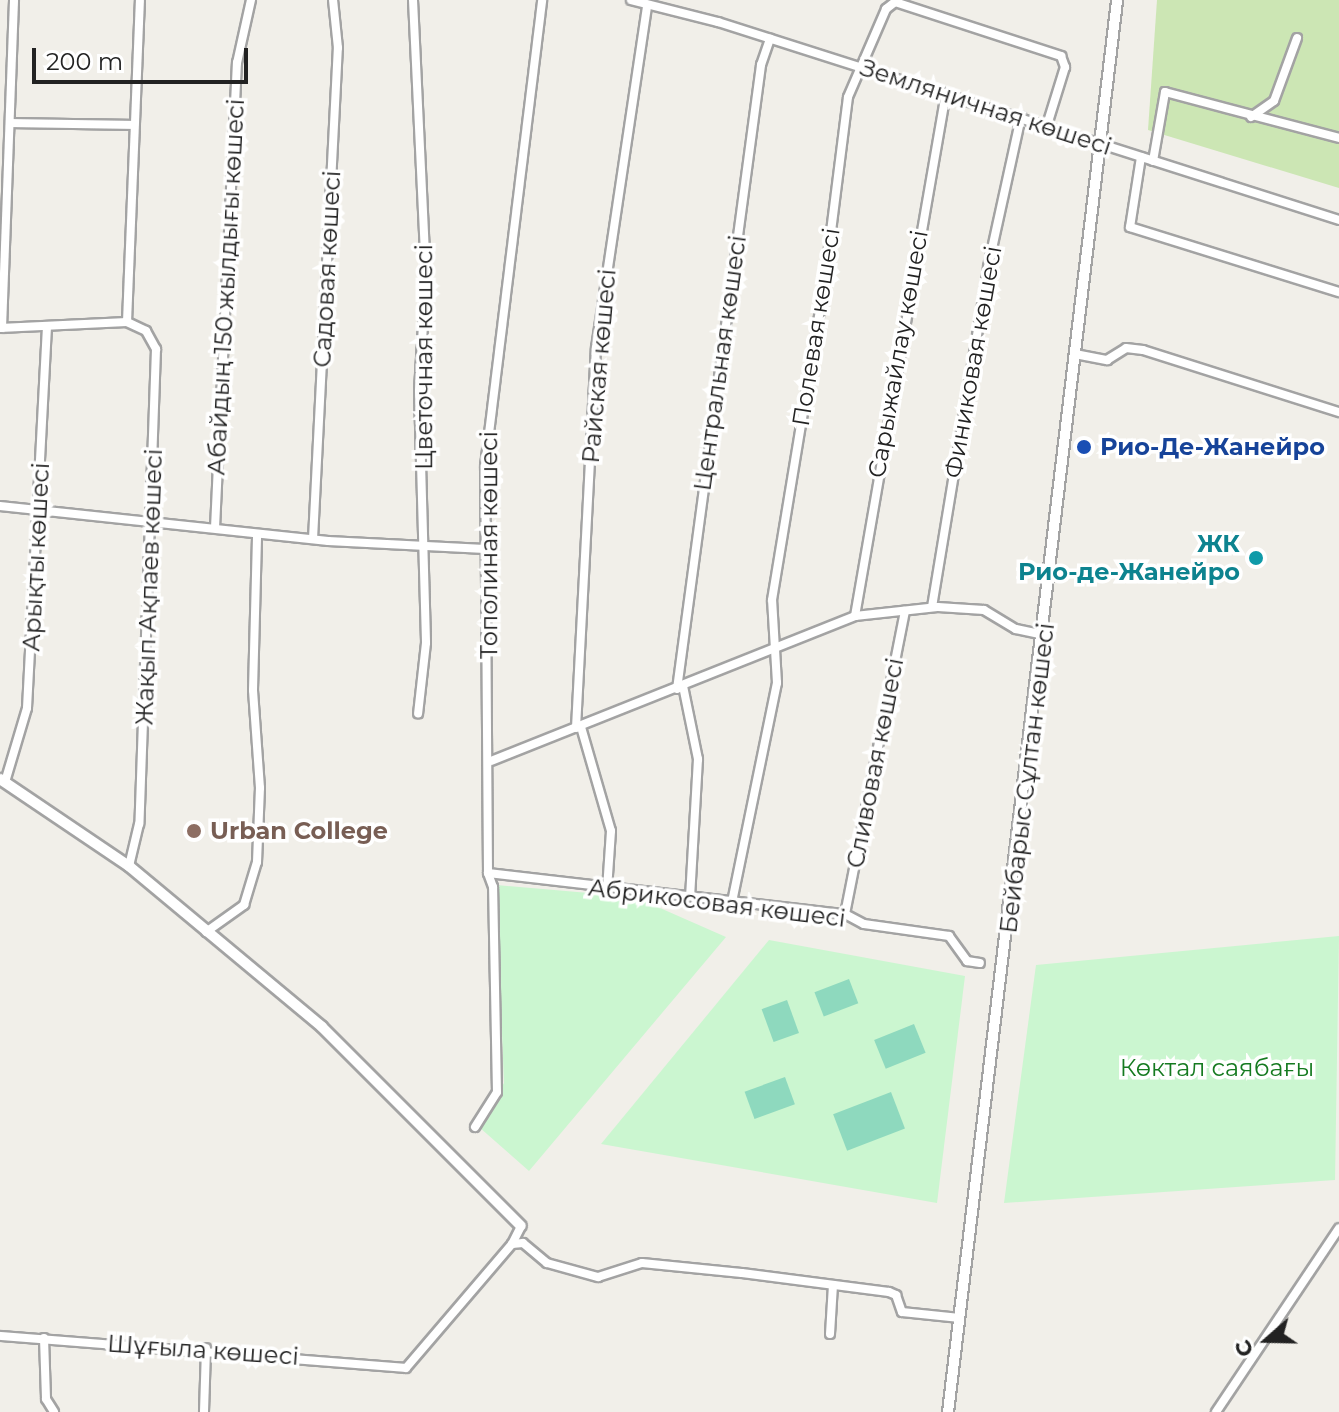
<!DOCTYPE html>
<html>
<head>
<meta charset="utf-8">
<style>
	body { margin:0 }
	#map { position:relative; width:1339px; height:1412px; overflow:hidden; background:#f1efe9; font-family:Montserrat,sans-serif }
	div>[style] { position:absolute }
	.grass>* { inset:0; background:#cce6b4 }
	.park>* { inset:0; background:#cbf6d0 }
	.pitch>* { inset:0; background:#8ed9be; transform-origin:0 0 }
	.roads { filter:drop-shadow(2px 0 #a3a3a3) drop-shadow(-2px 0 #a3a3a3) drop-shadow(0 2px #a3a3a3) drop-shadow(0 -2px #a3a3a3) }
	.minor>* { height:8px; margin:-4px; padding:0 4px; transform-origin:4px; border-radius:4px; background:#fff }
	.tertiary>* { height:10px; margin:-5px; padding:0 5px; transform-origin:5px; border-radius:5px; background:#fff }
	.dots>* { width:22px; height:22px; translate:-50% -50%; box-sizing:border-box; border:4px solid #fff; border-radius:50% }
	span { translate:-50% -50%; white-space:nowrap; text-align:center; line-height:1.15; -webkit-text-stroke:7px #fff; paint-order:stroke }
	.street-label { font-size:24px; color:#222 }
	.transit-label { font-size:24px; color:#164399; font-weight:700 }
	.left { translate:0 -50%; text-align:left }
	.culture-label { font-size:24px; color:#0d838f; font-weight:700 }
	.right { translate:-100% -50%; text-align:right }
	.education-label { font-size:24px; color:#785e54; font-weight:700 }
	.park-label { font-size:24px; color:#157a20 }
	.north { position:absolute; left:1227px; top:1300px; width:80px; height:80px; -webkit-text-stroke:6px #fff; paint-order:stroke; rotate:250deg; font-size:22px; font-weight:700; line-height:32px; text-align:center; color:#222 }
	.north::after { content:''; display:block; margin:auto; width:28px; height:36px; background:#222; clip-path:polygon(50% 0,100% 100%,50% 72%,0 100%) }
	.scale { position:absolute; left:32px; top:48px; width:216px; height:36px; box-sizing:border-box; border:4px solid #222; border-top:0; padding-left:10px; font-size:24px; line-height:28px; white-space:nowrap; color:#222; -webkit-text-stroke:6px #fff; paint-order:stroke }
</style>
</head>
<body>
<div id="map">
	<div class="grass">
		<div style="clip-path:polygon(1157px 0,1339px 0,1339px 188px,1148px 130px)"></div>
	</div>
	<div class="park">
		<div style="clip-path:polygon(496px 885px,635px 897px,726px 937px,529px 1171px,479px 1127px,504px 1083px)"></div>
		<div style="clip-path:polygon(1339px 936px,1335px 1180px,1004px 1203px,1036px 965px)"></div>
		<div style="clip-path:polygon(769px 940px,965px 976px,937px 1203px,601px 1144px)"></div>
	</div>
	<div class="pitch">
		<div style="left:849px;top:979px;width:26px;height:37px;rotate:69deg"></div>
		<div style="left:787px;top:1000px;width:35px;height:27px;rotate:70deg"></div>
		<div style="left:914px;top:1024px;width:31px;height:43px;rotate:68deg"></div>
		<div style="left:785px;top:1077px;width:29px;height:43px;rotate:70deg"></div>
		<div style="left:891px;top:1092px;width:39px;height:62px;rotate:69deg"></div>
	</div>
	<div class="roads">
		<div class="minor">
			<div style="left:413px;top:0;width:276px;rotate:87.3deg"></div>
			<div style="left:426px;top:276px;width:115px;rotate:93.5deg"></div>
			<div style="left:419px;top:391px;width:252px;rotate:88.4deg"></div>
			<div style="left:426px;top:643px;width:71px;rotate:96.4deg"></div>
			<div style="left:631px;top:0;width:90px;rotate:14.2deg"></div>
			<div style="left:718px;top:22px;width:652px;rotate:17.68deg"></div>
			<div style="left:1251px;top:117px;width:28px;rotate:-35deg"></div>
			<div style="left:1274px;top:101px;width:67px;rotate:-69.9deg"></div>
			<div style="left:12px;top:123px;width:122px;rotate:0.9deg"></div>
			<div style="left:1141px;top:157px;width:71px;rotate:98.9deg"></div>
			<div style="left:1130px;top:227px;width:219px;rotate:17.3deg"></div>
			<div style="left:1153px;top:161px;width:70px;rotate:-80.1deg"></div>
			<div style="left:1165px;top:92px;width:180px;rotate:14.8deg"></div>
			<div style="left:127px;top:322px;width:322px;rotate:-87.7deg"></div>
			<div style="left:0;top:328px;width:127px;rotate:-2.7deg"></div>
			<div style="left:127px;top:322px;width:21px;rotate:25deg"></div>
			<div style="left:146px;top:331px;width:21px;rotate:61deg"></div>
			<div style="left:156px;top:349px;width:475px;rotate:92deg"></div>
			<div style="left:139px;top:824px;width:43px;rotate:103.4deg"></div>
			<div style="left:2px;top:328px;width:328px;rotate:-87.9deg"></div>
			<div style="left:1075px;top:354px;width:33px;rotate:11deg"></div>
			<div style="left:1107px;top:360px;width:22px;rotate:-32deg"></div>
			<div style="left:1126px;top:348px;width:17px;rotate:7deg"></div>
			<div style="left:1143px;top:350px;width:206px;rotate:17.6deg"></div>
			<div style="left:0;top:506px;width:330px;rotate:6.1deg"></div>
			<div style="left:328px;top:541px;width:157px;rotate:2.9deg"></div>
			<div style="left:215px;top:528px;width:466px;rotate:-87.3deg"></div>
			<div style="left:237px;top:63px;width:65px;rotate:-77.5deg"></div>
			<div style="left:313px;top:539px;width:492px;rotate:-87.1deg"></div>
			<div style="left:338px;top:48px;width:48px;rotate:-95.9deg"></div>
			<div style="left:932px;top:607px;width:345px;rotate:-80.6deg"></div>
			<div style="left:988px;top:267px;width:154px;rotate:-77.6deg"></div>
			<div style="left:855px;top:616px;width:531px;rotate:-80.13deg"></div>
			<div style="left:683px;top:686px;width:75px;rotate:78.4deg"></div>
			<div style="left:698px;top:759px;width:137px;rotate:93.3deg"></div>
			<div style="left:677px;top:689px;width:630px;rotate:-82.33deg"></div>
			<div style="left:761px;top:65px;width:28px;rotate:-71deg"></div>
			<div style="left:581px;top:727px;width:108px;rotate:73.9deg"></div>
			<div style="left:611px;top:831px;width:58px;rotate:93.9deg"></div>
			<div style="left:576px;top:728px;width:381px;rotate:-87deg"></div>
			<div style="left:596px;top:348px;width:347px;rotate:-81.5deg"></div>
			<div style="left:491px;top:761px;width:392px;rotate:-21.7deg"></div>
			<div style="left:855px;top:616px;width:83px;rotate:-6.2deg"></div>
			<div style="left:938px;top:607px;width:46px;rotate:3.7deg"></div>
			<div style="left:984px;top:610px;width:37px;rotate:31deg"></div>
			<div style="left:1016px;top:629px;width:29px;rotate:12deg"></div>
			<div style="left:5px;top:782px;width:77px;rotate:-73.4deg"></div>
			<div style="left:27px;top:708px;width:380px;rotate:-87deg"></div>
			<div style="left:488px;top:873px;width:359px;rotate:6.6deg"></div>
			<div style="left:845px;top:914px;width:21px;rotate:28deg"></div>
			<div style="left:864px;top:924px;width:86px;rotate:8deg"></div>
			<div style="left:949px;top:936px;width:31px;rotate:54deg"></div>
			<div style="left:967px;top:961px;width:13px;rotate:9deg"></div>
			<div style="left:732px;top:902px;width:224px;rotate:-78.4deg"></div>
			<div style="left:777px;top:683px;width:83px;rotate:-93.4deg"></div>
			<div style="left:772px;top:600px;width:325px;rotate:-80.6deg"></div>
			<div style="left:825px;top:279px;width:183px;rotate:-82.8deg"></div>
			<div style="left:848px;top:97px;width:96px;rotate:-66.6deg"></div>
			<div style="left:886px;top:9px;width:11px;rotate:-38deg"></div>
			<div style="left:895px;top:2px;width:175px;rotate:18deg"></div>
			<div style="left:1061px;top:56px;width:12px;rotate:70deg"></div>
			<div style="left:1065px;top:67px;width:61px;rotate:107.2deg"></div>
			<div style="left:845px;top:914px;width:309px;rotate:-78.8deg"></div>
			<div style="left:206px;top:932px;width:47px;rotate:-35.4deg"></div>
			<div style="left:244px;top:905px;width:45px;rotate:-73.2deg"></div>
			<div style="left:257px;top:862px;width:74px;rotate:-87.7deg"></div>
			<div style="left:260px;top:788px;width:98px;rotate:-94.1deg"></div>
			<div style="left:253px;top:690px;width:156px;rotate:-88.5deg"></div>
			<div style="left:475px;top:1127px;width:41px;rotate:-57.8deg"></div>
			<div style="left:497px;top:1092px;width:205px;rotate:-91.1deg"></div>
			<div style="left:493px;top:887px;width:15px;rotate:-110deg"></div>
			<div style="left:488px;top:873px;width:407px;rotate:-90.4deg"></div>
			<div style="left:485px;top:466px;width:469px;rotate:-83deg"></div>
			<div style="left:512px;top:1244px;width:11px;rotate:-5deg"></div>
			<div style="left:523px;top:1243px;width:31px;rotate:40deg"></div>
			<div style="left:547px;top:1263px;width:53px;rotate:15.4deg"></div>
			<div style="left:598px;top:1277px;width:46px;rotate:-17.7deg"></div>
			<div style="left:642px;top:1263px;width:100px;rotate:5.7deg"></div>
			<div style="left:742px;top:1273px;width:148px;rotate:7.4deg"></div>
			<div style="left:889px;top:1292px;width:8px;rotate:23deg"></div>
			<div style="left:896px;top:1295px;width:18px;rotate:71deg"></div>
			<div style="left:902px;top:1312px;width:58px;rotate:5.9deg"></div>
			<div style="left:830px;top:1334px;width:49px;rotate:-86.5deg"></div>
			<div style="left:0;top:1336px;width:407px;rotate:4.5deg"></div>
			<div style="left:406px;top:1368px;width:163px;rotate:-49.5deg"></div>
			<div style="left:512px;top:1244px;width:20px;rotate:-63deg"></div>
			<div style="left:44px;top:1338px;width:61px;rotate:88.1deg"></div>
			<div style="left:46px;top:1399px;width:15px;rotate:58deg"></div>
			<div style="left:204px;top:1412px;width:64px;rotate:-88.2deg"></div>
			<div style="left:1216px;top:1412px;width:221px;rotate:-56.2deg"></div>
		</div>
		<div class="tertiary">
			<div style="left:0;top:779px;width:156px;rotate:34deg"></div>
			<div style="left:129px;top:866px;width:251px;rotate:39.8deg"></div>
			<div style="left:322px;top:1027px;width:281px;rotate:45deg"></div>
			<div style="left:948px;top:1412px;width:1422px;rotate:-83.17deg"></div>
		</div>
	</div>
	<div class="dots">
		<div style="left:1084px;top:447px;background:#1a4fb4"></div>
		<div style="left:1256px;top:558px;background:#0f9aa8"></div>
		<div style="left:194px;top:831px;background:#8d6e63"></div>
	</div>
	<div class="street-label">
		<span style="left:986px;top:107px;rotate:18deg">Земляничная көшесі</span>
		<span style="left:327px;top:269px;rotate:-87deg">Садовая көшесі</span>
		<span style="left:226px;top:287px;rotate:-87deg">Абайдың 150 жылдығы көшесі</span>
		<span style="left:816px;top:327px;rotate:-81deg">Полевая көшесі</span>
		<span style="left:898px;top:354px;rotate:-80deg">Сарыжайлау көшесі</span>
		<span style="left:424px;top:357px;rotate:-90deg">Цветочная көшесі</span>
		<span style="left:973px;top:362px;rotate:-80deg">Финиковая көшесі</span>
		<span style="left:720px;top:363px;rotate:-82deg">Центральная көшесі</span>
		<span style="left:599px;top:366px;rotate:-85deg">Райская көшесі</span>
		<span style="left:489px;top:545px;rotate:-90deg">Тополиная көшесі</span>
		<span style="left:36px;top:557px;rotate:-87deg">Арықты көшесі</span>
		<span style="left:149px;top:587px;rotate:-88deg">Жақып Ақпаев көшесі</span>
		<span style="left:875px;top:763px;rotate:-79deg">Сливовая көшесі</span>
		<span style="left:1027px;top:778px;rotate:-83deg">Бейбарыс Сұлтан көшесі</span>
		<span style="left:717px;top:903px;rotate:7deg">Абрикосовая көшесі</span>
		<span style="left:203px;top:1350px;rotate:4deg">Шұғыла көшесі</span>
	</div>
	<div class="transit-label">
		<span class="left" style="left:1100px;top:447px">Рио-Де-Жанейро</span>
	</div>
	<div class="culture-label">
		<span class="right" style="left:1240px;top:558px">ЖК<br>Рио-де-Жанейро</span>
	</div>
	<div class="education-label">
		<span class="left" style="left:210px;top:831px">Urban College</span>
	</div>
	<div class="park-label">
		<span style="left:1217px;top:1068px">Көктал саябағы</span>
	</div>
	<div class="north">С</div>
	<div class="scale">200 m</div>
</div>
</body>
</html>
